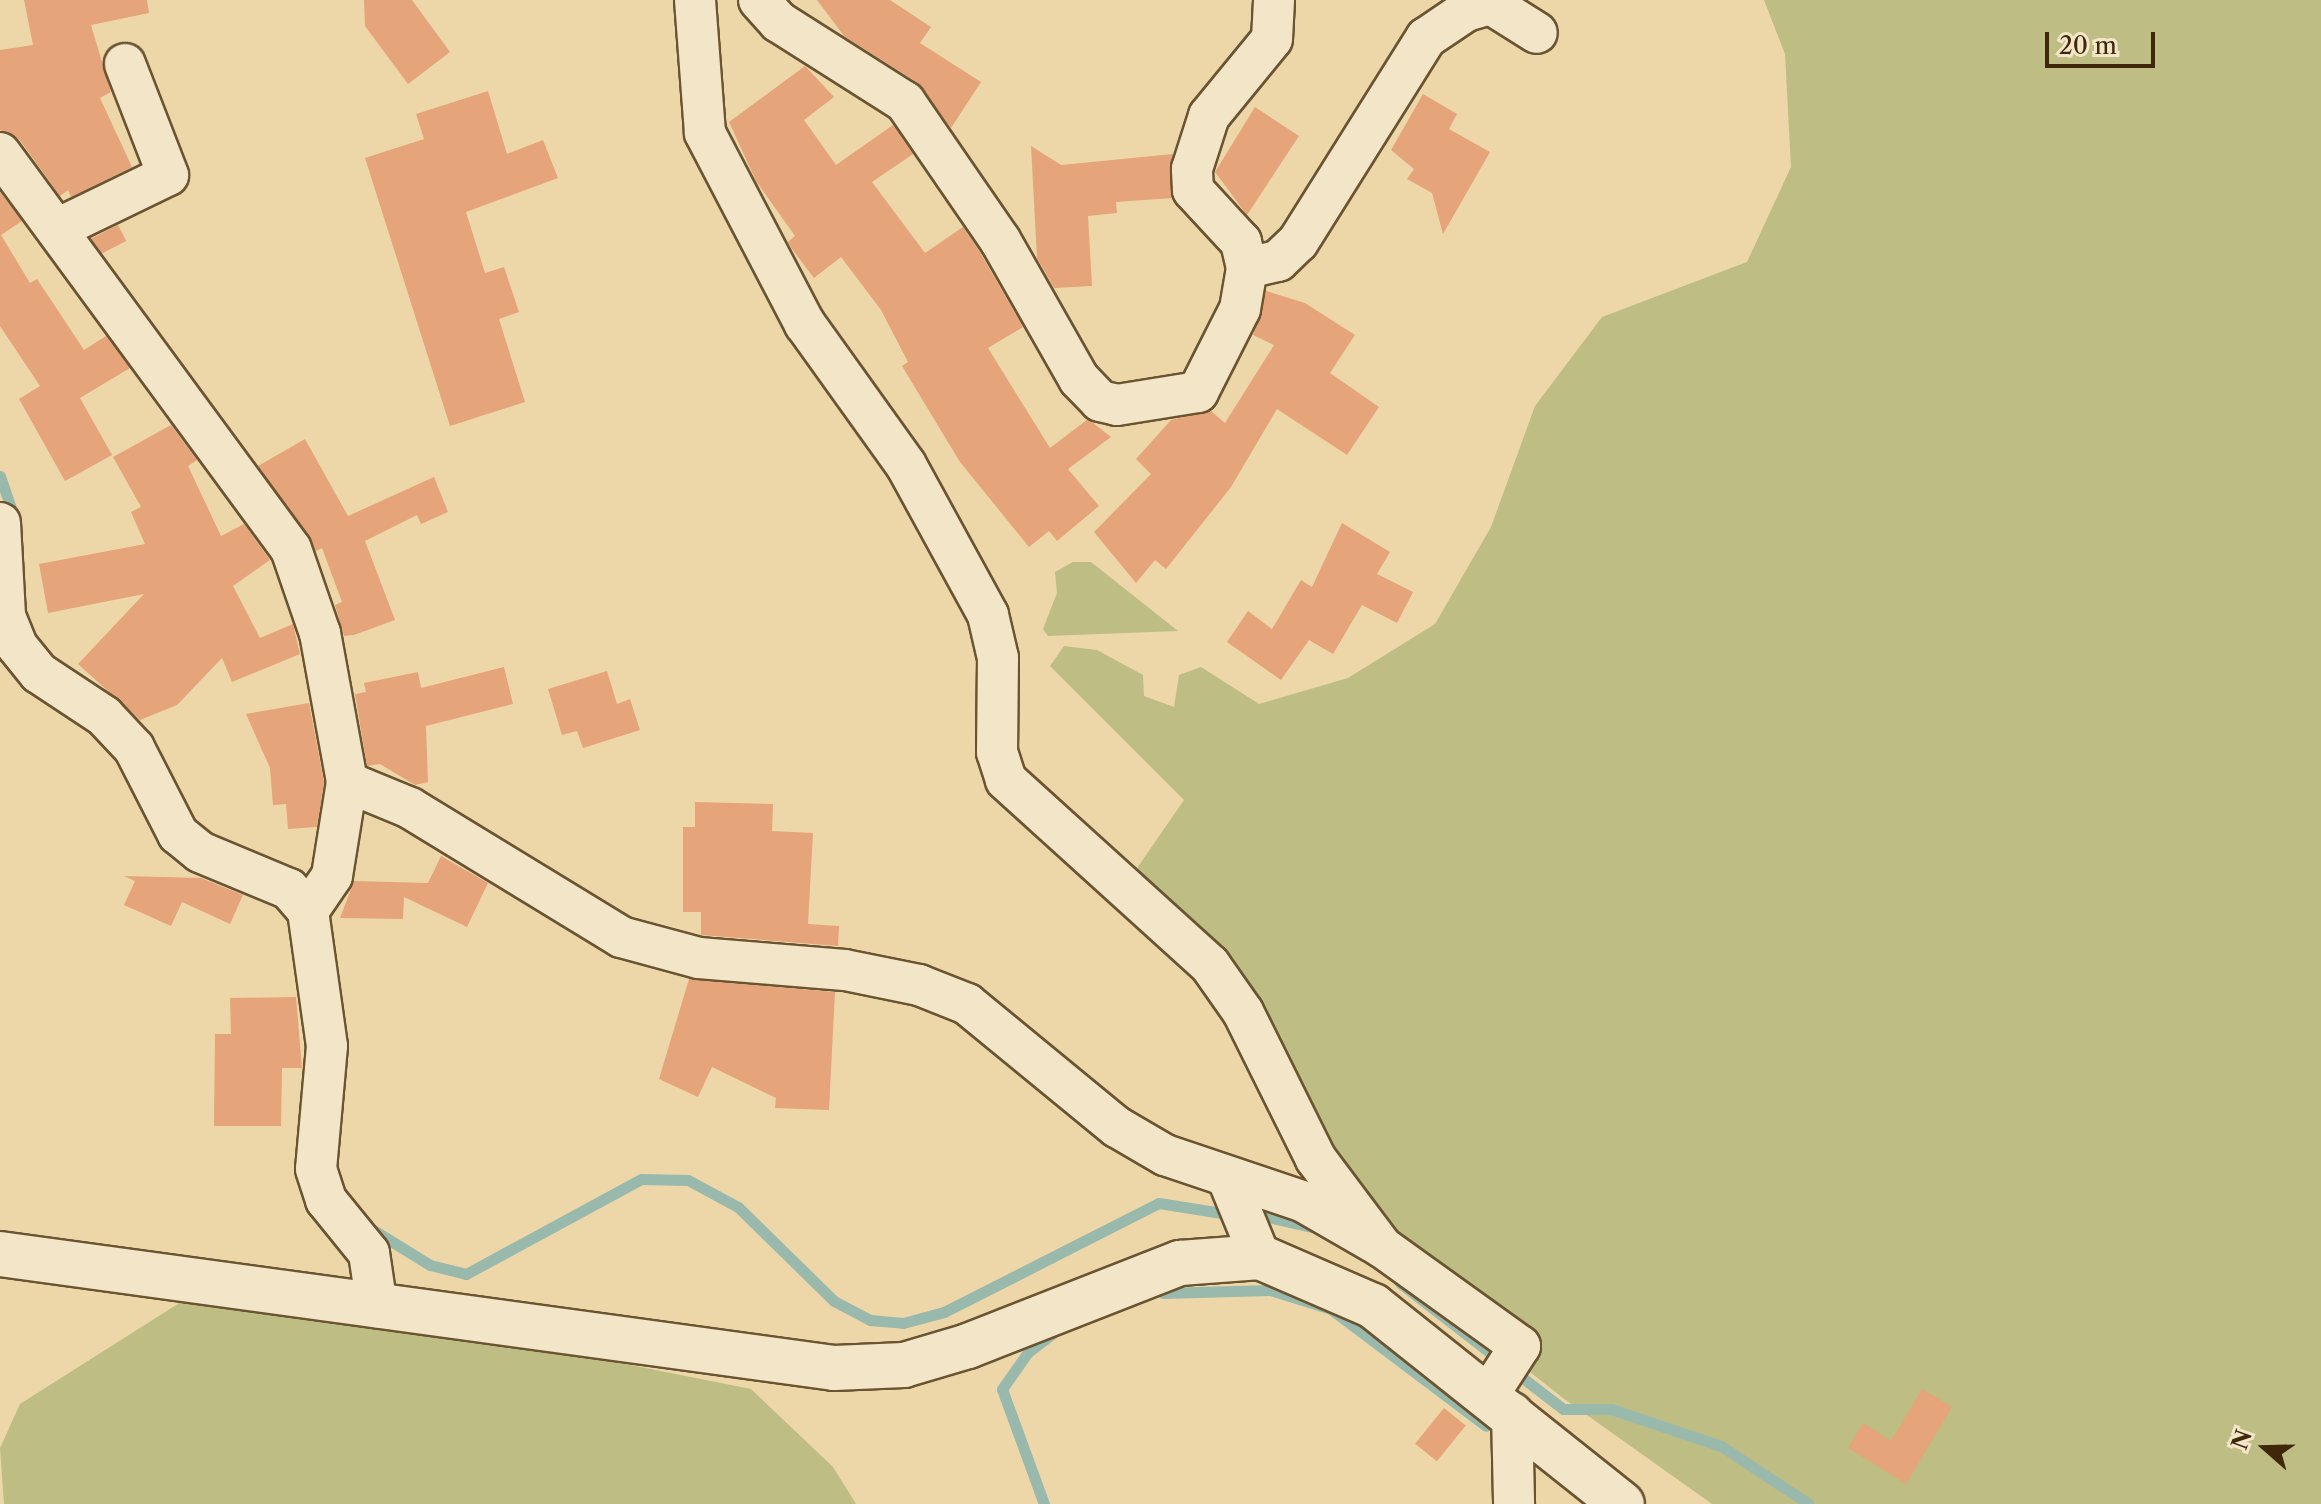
<!DOCTYPE html>
<html>
<head>
<meta charset="utf-8">
<style>
	body { margin:0 }
	#map { position:relative; width:2321px; height:1504px; overflow:hidden; background:#edd7a9; font-family:"Libre Caslon Text",serif }
	div>[style] { position:absolute }
	.green>* { inset:0; background:#bdbd84 }
	.stream>* { height:11px; margin:-5.5px; padding:0 5.5px; transform-origin:5.5px; border-radius:5.5px; background:#99b9ad }
	.building>* { inset:0; background:#e5a47a; transform-origin:0 0 }
	.roads { filter:drop-shadow(2px 0 #6a5431) drop-shadow(-2px 0 #6a5431) drop-shadow(0 2px #6a5431) drop-shadow(0 -2px #6a5431) }
	.street>* { height:40px; margin:-20px; padding:0 20px; transform-origin:20px; border-radius:20px; background:#f3e5c7 }
	.secondary>* { height:44px; margin:-22px; padding:0 22px; transform-origin:22px; border-radius:22px; background:#f3e5c7 }
	span { translate:-50% -50%; white-space:nowrap; text-align:center; line-height:1.15; -webkit-text-stroke:7px #f3e5c7; paint-order:stroke }
	.north { position:absolute; left:2225px; top:1408px; width:80px; height:80px; -webkit-text-stroke:6px #f3e5c7; paint-order:stroke; rotate:290deg; font-size:22px; font-weight:700; line-height:32px; text-align:center; color:#3e2809 }
	.north::after { content:''; display:block; margin:auto; width:28px; height:36px; background:#3e2809; clip-path:polygon(50% 0,100% 100%,50% 72%,0 100%) }
	.scale { position:absolute; left:2045px; top:32px; width:110px; height:36px; box-sizing:border-box; border:4px solid #3e2809; border-top:0; padding-left:10px; font-size:24px; line-height:28px; white-space:nowrap; color:#3e2809; -webkit-text-stroke:6px #f3e5c7; paint-order:stroke }
</style>
</head>
<body>
<div id="map">
	<div class="green">
		<div style="clip-path:polygon(1764px 0,2321px 0,2321px 1504px,1712px 1504px,1563px 1398px,1300px 1191px,1313px 1133px,1135px 871px,1184px 800px,1050px 666px,1064px 646px,1097px 650px,1143px 675px,1144px 696px,1174px 707px,1179px 675px,1201px 667px,1259px 704px,1348px 678px,1435px 624px,1491px 527px,1535px 406px,1602px 317px,1747px 262px,1791px 167px,1785px 54px)"></div>
		<div style="clip-path:polygon(1073px 562px,1091px 562px,1178px 631px,1048px 636px,1043px 629px,1057px 593px,1055px 572px)"></div>
		<div style="clip-path:polygon(184px 1300px,545px 1348px,751px 1389px,833px 1467px,856px 1504px,4px 1504px,0 1448px,20px 1404px)"></div>
	</div>
	<div class="stream">
		<div style="left:0;top:476px;width:46px;rotate:71.2deg"></div>
		<div style="left:1251px;top:1213px;width:63px;rotate:12.9deg"></div>
		<div style="left:370px;top:1228px;width:70px;rotate:31.7deg"></div>
		<div style="left:430px;top:1265px;width:37px;rotate:14deg"></div>
		<div style="left:466px;top:1274px;width:199px;rotate:-28.5deg"></div>
		<div style="left:641px;top:1179px;width:47px;rotate:1.2deg"></div>
		<div style="left:688px;top:1180px;width:57px;rotate:28.4deg"></div>
		<div style="left:738px;top:1207px;width:134px;rotate:44.4deg"></div>
		<div style="left:834px;top:1301px;width:41px;rotate:27.8deg"></div>
		<div style="left:870px;top:1320px;width:33px;rotate:5deg"></div>
		<div style="left:903px;top:1323px;width:42px;rotate:-15deg"></div>
		<div style="left:944px;top:1312px;width:241px;rotate:-26.9deg"></div>
		<div style="left:1159px;top:1203px;width:76px;rotate:9.1deg"></div>
		<div style="left:1400px;top:1283px;width:206px;rotate:37.7deg"></div>
		<div style="left:1563px;top:1409px;width:48px"></div>
		<div style="left:1611px;top:1409px;width:116px;rotate:18.6deg"></div>
		<div style="left:1721px;top:1446px;width:105px;rotate:33.4deg"></div>
		<div style="left:1163px;top:1293px;width:107px;rotate:-1.6deg"></div>
		<div style="left:1270px;top:1290px;width:64px;rotate:17.3deg"></div>
		<div style="left:1331px;top:1309px;width:194px;rotate:37deg"></div>
		<div style="left:1044px;top:1504px;width:122px;rotate:-110.1deg"></div>
		<div style="left:1002px;top:1389px;width:45px;rotate:-54.9deg"></div>
		<div style="left:1028px;top:1352px;width:31px;rotate:-37deg"></div>
	</div>
	<div class="building">
		<div style="clip-path:polygon(24px 0,147px 0,149px 13px,91px 25px,111px 92px,100px 98px,132px 167px,71px 197px,68px 190px,60px 196px,19px 139px,0 130px,0 50px,33px 45px)"></div>
		<div style="clip-path:polygon(364px 0,412px 0,450px 52px,408px 84px,365px 26px)"></div>
		<div style="clip-path:polygon(817px 0,890px 0,931px 27px,920px 43px,981px 82px,951px 128px,918px 83px,844px 36px)"></div>
		<div style="clip-path:polygon(805px 66px,834px 97px,804px 120px,836px 165px,893px 125px,913px 154px,872px 182px,925px 253px,963px 227px,980px 252px,1023px 327px,988px 348px,1050px 448px,1088px 419px,1111px 437px,1068px 469px,1099px 506px,1057px 541px,1049px 531px,1029px 547px,960px 462px,902px 366px,908px 362px,881px 310px,841px 257px,814px 278px,792px 249px,788px 242px,795px 236px,756px 181px,729px 122px)"></div>
		<div style="clip-path:polygon(488px 91px,507px 154px,543px 140px,558px 178px,466px 212px,485px 273px,504px 267px,519px 312px,499px 319px,525px 402px,450px 426px,365px 158px,424px 139px,416px 114px)"></div>
		<div style="clip-path:polygon(1423px 94px,1457px 114px,1449px 129px,1490px 152px,1443px 234px,1432px 193px,1407px 179px,1414px 169px,1391px 150px)"></div>
		<div style="clip-path:polygon(1255px 107px,1299px 136px,1247px 215px,1215px 172px)"></div>
		<div style="clip-path:polygon(1031px 146px,1061px 165px,1173px 154px,1173px 198px,1116px 202px,1117px 213px,1088px 216px,1092px 286px,1054px 288px,1037px 258px)"></div>
		<div style="clip-path:polygon(0 192px,22px 221px,1px 235px,30px 283px,37px 279px,84px 350px,106px 336px,130px 368px,80px 398px,112px 455px,65px 481px,19px 399px,40px 386px,0 326px)"></div>
		<div style="left:118px;top:225px;width:18px;height:30px;rotate:63deg"></div>
		<div style="clip-path:polygon(1266px 291px,1305px 303px,1355px 335px,1330px 373px,1379px 407px,1347px 455px,1277px 409px,1231px 487px,1166px 569px,1155px 560px,1136px 583px,1094px 532px,1151px 474px,1136px 459px,1171px 420px,1211px 411px,1225px 423px,1274px 345px,1253px 335px)"></div>
		<div style="clip-path:polygon(171px 425px,197px 460px,188px 466px,221px 536px,244px 524px,270px 560px,233px 586px,260px 638px,293px 624px,300px 654px,232px 682px,222px 658px,177px 705px,140px 720px,78px 664px,144px 594px,48px 613px,39px 564px,145px 544px,131px 512px,141px 507px,113px 457px)"></div>
		<div style="clip-path:polygon(305px 439px,348px 516px,434px 477px,448px 512px,421px 524px,417px 515px,365px 541px,395px 620px,354px 635px,344px 636px,335px 605px,342px 602px,322px 548px,316px 551px,258px 466px)"></div>
		<div style="clip-path:polygon(1342px 523px,1390px 552px,1377px 574px,1413px 592px,1397px 623px,1362px 605px,1333px 654px,1309px 640px,1281px 680px,1227px 642px,1248px 611px,1272px 629px,1301px 580px,1312px 587px)"></div>
		<div style="clip-path:polygon(504px 667px,513px 704px,426px 726px,428px 782px,415px 785px,380px 764px,367px 766px,355px 694px,366px 692px,364px 683px,418px 672px,421px 688px)"></div>
		<div style="clip-path:polygon(607px 671px,617px 704px,630px 699px,640px 730px,583px 748px,577px 731px,562px 735px,548px 689px)"></div>
		<div style="clip-path:polygon(309px 703px,324px 782px,317px 827px,288px 829px,286px 804px,273px 805px,270px 768px,246px 714px)"></div>
		<div style="clip-path:polygon(695px 802px,773px 804px,772px 831px,813px 833px,808px 924px,839px 926px,838px 946px,701px 935px,701px 912px,683px 912px,683px 827px,695px 827px)"></div>
		<div style="clip-path:polygon(441px 856px,488px 883px,467px 927px,404px 897px,403px 919px,340px 918px,354px 881px,428px 883px)"></div>
		<div style="clip-path:polygon(124px 876px,201px 878px,243px 895px,230px 924px,182px 902px,171px 926px,124px 905px,135px 881px)"></div>
		<div style="clip-path:polygon(689px 979px,835px 992px,829px 1110px,775px 1108px,776px 1098px,712px 1067px,698px 1097px,659px 1079px)"></div>
		<div style="clip-path:polygon(296px 997px,302px 1068px,282px 1068px,281px 1126px,214px 1126px,215px 1034px,231px 1034px,230px 998px)"></div>
		<div style="clip-path:polygon(1922px 1389px,1952px 1407px,1906px 1484px,1848px 1448px,1863px 1423px,1891px 1441px)"></div>
		<div style="left:1444px;top:1408px;width:28px;height:46px;rotate:39deg"></div>
	</div>
	<div class="roads">
		<div class="street">
			<div style="left:695px;top:0;width:133px;rotate:85.7deg"></div>
			<div style="left:705px;top:133px;width:216px;rotate:62.4deg"></div>
			<div style="left:805px;top:324px;width:173px;rotate:54.4deg"></div>
			<div style="left:906px;top:465px;width:171px;rotate:61.3deg"></div>
			<div style="left:988px;top:615px;width:44px;rotate:76.9deg"></div>
			<div style="left:998px;top:658px;width:94px;rotate:90.6deg"></div>
			<div style="left:997px;top:752px;width:29px;rotate:72deg"></div>
			<div style="left:1006px;top:780px;width:275px;rotate:42.2deg"></div>
			<div style="left:1210px;top:965px;width:57px;rotate:54.9deg"></div>
			<div style="left:1243px;top:1012px;width:164px;rotate:63.6deg"></div>
			<div style="left:1316px;top:1159px;width:110px;rotate:53.1deg"></div>
			<div style="left:759px;top:0;width:30px;rotate:48deg"></div>
			<div style="left:779px;top:22px;width:149px;rotate:32.4deg"></div>
			<div style="left:905px;top:102px;width:168px;rotate:55.5deg"></div>
			<div style="left:1000px;top:240px;width:160px;rotate:60.4deg"></div>
			<div style="left:1079px;top:379px;width:30px;rotate:46deg"></div>
			<div style="left:1100px;top:401px;width:17px;rotate:13deg"></div>
			<div style="left:1117px;top:405px;width:82px;rotate:-9.1deg"></div>
			<div style="left:1198px;top:392px;width:93px;rotate:-63.2deg"></div>
			<div style="left:1240px;top:309px;width:42px;rotate:-80.3deg"></div>
			<div style="left:1247px;top:268px;width:27px;rotate:-103deg"></div>
			<div style="left:1241px;top:242px;width:71px;rotate:-132.7deg"></div>
			<div style="left:1193px;top:190px;width:21px;rotate:-93deg"></div>
			<div style="left:1192px;top:169px;width:56px;rotate:-72.2deg"></div>
			<div style="left:1209px;top:116px;width:99px;rotate:-50.7deg"></div>
			<div style="left:1272px;top:39px;width:39px;rotate:-87deg"></div>
			<div style="left:0;top:153px;width:491px;rotate:53.7deg"></div>
			<div style="left:291px;top:549px;width:89px;rotate:71deg"></div>
			<div style="left:320px;top:633px;width:151px;rotate:79.7deg"></div>
			<div style="left:347px;top:782px;width:95px;rotate:99.1deg"></div>
			<div style="left:332px;top:876px;width:42px;rotate:124.4deg"></div>
			<div style="left:59px;top:228px;width:121px;rotate:-25.9deg"></div>
			<div style="left:168px;top:175px;width:119px;rotate:-111.2deg"></div>
			<div style="left:1247px;top:268px;width:32px;rotate:-13deg"></div>
			<div style="left:1278px;top:261px;width:28px;rotate:-44deg"></div>
			<div style="left:1298px;top:242px;width:241px;rotate:-57.9deg"></div>
			<div style="left:1426px;top:38px;width:48px;rotate:-34deg"></div>
			<div style="left:1466px;top:11px;width:26px;rotate:-16deg"></div>
			<div style="left:1491px;top:4px;width:54px;rotate:32.2deg"></div>
			<div style="left:0;top:523px;width:93px;rotate:86.9deg"></div>
			<div style="left:5px;top:616px;width:32px;rotate:68deg"></div>
			<div style="left:17px;top:646px;width:35px;rotate:51deg"></div>
			<div style="left:39px;top:673px;width:78px;rotate:33.5deg"></div>
			<div style="left:104px;top:716px;width:44px;rotate:46.8deg"></div>
			<div style="left:134px;top:748px;width:97px;rotate:62.9deg"></div>
			<div style="left:178px;top:834px;width:28px;rotate:39deg"></div>
			<div style="left:200px;top:852px;width:96px;rotate:22.6deg"></div>
			<div style="left:289px;top:889px;width:29px;rotate:49deg"></div>
			<div style="left:308px;top:911px;width:136px;rotate:82deg"></div>
			<div style="left:327px;top:1046px;width:123px;rotate:95.1deg"></div>
			<div style="left:316px;top:1169px;width:33px;rotate:72deg"></div>
			<div style="left:326px;top:1200px;width:68px;rotate:50.9deg"></div>
			<div style="left:369px;top:1253px;width:55px;rotate:81.6deg"></div>
			<div style="left:347px;top:782px;width:68px;rotate:22.4deg"></div>
			<div style="left:410px;top:808px;width:247px;rotate:31.4deg"></div>
			<div style="left:621px;top:937px;width:81px;rotate:15.1deg"></div>
			<div style="left:699px;top:958px;width:146px;rotate:4.7deg"></div>
			<div style="left:845px;top:970px;width:76px;rotate:11.5deg"></div>
			<div style="left:919px;top:985px;width:52px;rotate:21.6deg"></div>
			<div style="left:967px;top:1004px;width:194px;rotate:39.4deg"></div>
			<div style="left:1117px;top:1127px;width:56px;rotate:30.3deg"></div>
			<div style="left:1165px;top:1155px;width:145px;rotate:18.6deg"></div>
			<div style="left:1302px;top:1201px;width:92px;rotate:29.9deg"></div>
			<div style="left:1382px;top:1247px;width:170px;rotate:35.7deg"></div>
			<div style="left:1520px;top:1346px;width:57px;rotate:122.9deg"></div>
			<div style="left:1228px;top:1179px;width:84px;rotate:67.7deg"></div>
			<div style="left:1512px;top:1413px;width:91px;rotate:88.7deg"></div>
		</div>
		<div class="secondary">
			<div style="left:0;top:1254px;width:842px;rotate:7.78deg"></div>
			<div style="left:834px;top:1368px;width:70px;rotate:-2.5deg"></div>
			<div style="left:904px;top:1365px;width:67px;rotate:-16.5deg"></div>
			<div style="left:968px;top:1346px;width:228px;rotate:-21.4deg"></div>
			<div style="left:1180px;top:1263px;width:80px;rotate:-4.3deg"></div>
			<div style="left:1260px;top:1257px;width:123px;rotate:23.4deg"></div>
			<div style="left:1373px;top:1306px;width:318px;rotate:38.5deg"></div>
		</div>
	</div>
	<div class="north">N</div>
	<div class="scale">20 m</div>
</div>
</body>
</html>
